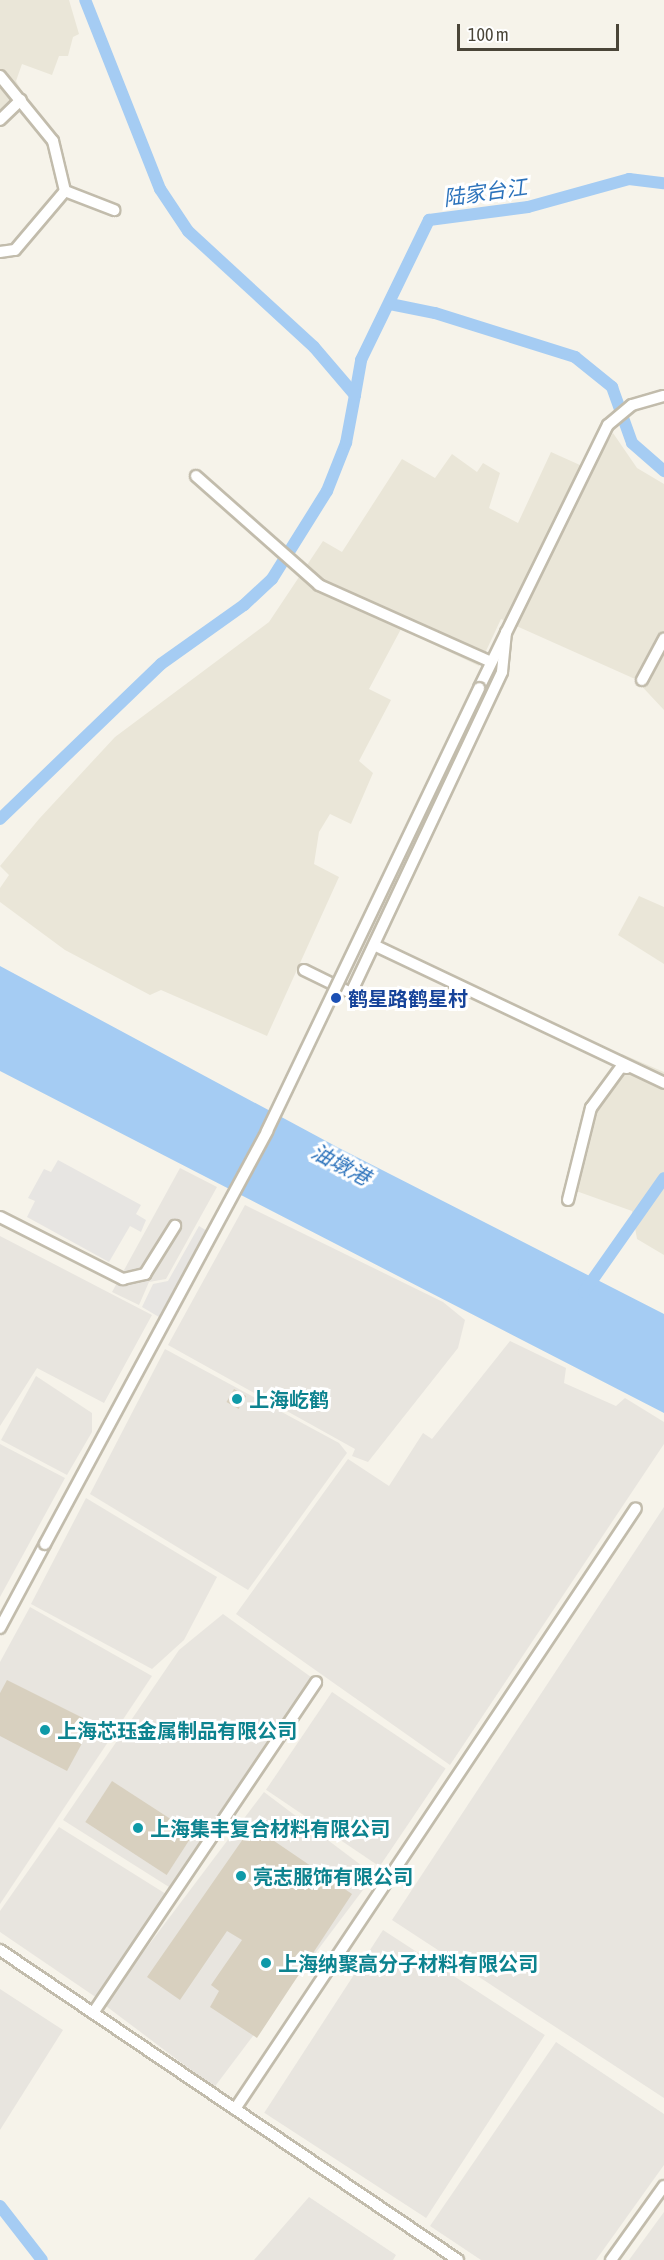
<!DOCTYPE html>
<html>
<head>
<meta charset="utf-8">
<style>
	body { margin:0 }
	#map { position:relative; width:664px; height:2260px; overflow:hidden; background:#f6f3ea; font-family:"Asap Condensed","Noto Sans SC",sans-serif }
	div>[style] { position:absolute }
	.residential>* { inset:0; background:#eae6d8 }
	.industrial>* { inset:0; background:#e8e5df; transform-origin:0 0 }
	.parking>* { inset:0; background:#e7e5e2 }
	.water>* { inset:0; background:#a5ccf3 }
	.canal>* { height:12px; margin:-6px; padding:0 6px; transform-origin:6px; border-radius:6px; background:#a5ccf3 }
	.building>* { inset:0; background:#d8d0bf; transform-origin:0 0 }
	.roads { filter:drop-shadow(2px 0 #c2bcac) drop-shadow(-2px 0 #c2bcac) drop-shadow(0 2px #c2bcac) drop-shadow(0 -2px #c2bcac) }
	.street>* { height:10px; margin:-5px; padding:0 5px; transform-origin:5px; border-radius:5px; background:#fff }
	.bridges { filter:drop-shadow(2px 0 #c2bcac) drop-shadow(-2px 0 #c2bcac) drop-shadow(0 2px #c2bcac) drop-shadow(0 -2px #c2bcac) }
	.street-bridge>* { height:10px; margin:-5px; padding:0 5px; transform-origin:5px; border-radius:5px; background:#fff }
	.dots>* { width:16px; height:16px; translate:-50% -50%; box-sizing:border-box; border:3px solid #fff; border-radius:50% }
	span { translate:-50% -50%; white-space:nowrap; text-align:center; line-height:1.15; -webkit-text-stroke:6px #fff; paint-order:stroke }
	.transit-label { font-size:20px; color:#164399; font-weight:700 }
	.left { translate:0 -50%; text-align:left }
	.culture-label { font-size:20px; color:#0d838f; font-weight:700 }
	.water-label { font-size:21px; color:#2b72bb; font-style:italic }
	.scale { position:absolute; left:457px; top:24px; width:162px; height:27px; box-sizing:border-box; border:3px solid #4a4538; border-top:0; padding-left:8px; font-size:18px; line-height:21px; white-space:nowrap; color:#4a4538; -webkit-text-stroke:4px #fff; paint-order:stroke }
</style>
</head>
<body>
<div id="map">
	<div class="residential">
		<div style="clip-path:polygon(0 0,69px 0,79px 34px,73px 37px,68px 56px,59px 56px,52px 75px,22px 64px,16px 81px,24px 95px,0 118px)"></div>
		<div style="clip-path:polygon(613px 433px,637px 468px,664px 484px,664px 710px,635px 679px,501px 619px,479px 666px,401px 629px,369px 689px,391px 700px,359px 761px,373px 773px,351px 824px,330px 814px,319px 832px,314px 864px,339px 877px,267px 1036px,161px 990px,150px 995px,65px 950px,0 902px,0 888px,9px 875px,0 866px,39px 819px,115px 737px,269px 622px,323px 541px,342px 552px,402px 459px,435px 478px,452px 454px,477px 472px,483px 463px,500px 473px,489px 508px,518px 523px,551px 452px,591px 470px)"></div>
		<div style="clip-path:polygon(639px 896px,664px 907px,664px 964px,618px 935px)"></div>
		<div style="clip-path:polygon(622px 1054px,664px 1072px,664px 1255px,637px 1239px,632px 1211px,565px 1187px,586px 1109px)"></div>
	</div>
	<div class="industrial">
		<div style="clip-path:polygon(180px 1168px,217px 1187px,166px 1279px,149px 1282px,139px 1305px,112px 1292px)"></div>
		<div style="clip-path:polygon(245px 1205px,443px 1302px,465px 1320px,458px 1348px,368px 1462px,352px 1456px,355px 1449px,168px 1345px)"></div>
		<div style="clip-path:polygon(0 1236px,152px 1315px,104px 1403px,37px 1368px,0 1426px)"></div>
		<div style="clip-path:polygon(510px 1341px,566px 1368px,564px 1383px,616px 1406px,625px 1398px,664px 1422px,664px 1444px,450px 1765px,236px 1614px,348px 1459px,389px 1486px,423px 1433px,432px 1439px)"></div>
		<div style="clip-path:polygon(165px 1349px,339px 1443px,347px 1453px,248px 1590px,90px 1494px)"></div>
		<div style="clip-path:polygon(36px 1376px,92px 1413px,92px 1432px,67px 1475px,1px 1440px)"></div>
		<div style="clip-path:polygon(0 1444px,65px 1478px,0 1597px)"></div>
		<div style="clip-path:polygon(86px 1498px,217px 1577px,184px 1640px,152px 1669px,31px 1604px)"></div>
		<div style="clip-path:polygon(664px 1507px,664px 2098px,392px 1920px)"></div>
		<div style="clip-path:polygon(30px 1607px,152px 1676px,0 1904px,0 1662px)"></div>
		<div style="clip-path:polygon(223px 1614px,311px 1677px,169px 1887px,63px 1820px,179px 1650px)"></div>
		<div style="left:332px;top:1692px;width:137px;height:118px;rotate:34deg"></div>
		<div style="left:264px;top:1792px;width:138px;height:266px;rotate:37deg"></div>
		<div style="clip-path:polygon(59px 1827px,166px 1894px,97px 1998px,0 1932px,0 1911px)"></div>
		<div style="left:383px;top:1930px;width:193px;height:218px;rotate:33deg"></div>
		<div style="clip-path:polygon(0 1989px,63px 2030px,0 2130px)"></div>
		<div style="clip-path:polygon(556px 2042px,664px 2114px,664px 2165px,596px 2260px,481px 2260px,430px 2226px)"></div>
		<div style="clip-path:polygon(309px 2197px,396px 2255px,393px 2260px,254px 2260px)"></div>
		<div style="clip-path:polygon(664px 2212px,664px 2260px,629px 2260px)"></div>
	</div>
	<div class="parking">
		<div style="clip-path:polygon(58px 1160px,141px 1205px,136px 1214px,146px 1220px,141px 1232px,130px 1226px,109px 1262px,27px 1217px,35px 1201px,28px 1198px,44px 1169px,51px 1172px)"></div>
		<div style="clip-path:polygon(199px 1226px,207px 1231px,159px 1317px,142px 1307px,153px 1284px,168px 1281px)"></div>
	</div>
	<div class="water">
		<div style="clip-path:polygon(0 966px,339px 1148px,664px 1314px,664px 1413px,0 1071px)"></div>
	</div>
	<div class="canal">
		<div style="left:390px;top:304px;width:46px;rotate:11.3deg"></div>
		<div style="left:435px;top:313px;width:147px;rotate:17.4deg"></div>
		<div style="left:575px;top:357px;width:48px;rotate:39deg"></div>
		<div style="left:612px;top:387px;width:59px;rotate:70.3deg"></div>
		<div style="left:632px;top:443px;width:43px;rotate:41.2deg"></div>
		<div style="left:355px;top:395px;width:36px;rotate:-80deg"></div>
		<div style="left:361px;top:360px;width:156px;rotate:-64.1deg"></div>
		<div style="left:429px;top:220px;width:100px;rotate:-7.5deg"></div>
		<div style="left:528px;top:207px;width:105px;rotate:-15.5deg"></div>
		<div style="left:629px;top:179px;width:35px;rotate:7deg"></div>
		<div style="left:0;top:819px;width:223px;rotate:-43.9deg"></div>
		<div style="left:161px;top:664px;width:102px;rotate:-35.4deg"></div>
		<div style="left:244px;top:605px;width:38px;rotate:-43deg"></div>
		<div style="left:272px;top:579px;width:104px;rotate:-58deg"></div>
		<div style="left:327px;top:491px;width:52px;rotate:-68.4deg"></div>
		<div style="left:346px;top:443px;width:49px;rotate:-79.4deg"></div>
		<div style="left:355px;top:395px;width:63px;rotate:-130.5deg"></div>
		<div style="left:314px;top:347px;width:171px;rotate:-137.4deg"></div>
		<div style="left:188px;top:231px;width:50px;rotate:-123.7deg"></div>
		<div style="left:160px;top:189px;width:203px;rotate:-111.6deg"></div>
		<div style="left:584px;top:1292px;width:139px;rotate:-54.9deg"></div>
		<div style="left:0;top:2206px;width:68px;rotate:52.1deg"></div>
	</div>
	<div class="building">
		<div style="left:234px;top:1389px;width:14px;height:15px;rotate:30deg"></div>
		<div style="clip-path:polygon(7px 1680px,93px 1723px,67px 1771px,0 1736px,0 1693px)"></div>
		<div style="left:112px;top:1781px;width:97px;height:49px;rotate:33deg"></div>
		<div style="clip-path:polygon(252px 1826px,352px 1894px,257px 2038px,210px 2007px,219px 1991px,211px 1985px,242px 1940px,227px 1931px,180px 2000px,147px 1977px)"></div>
	</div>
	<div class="roads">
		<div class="street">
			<div style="left:0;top:76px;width:84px;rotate:50.8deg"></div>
			<div style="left:53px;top:141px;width:51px;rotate:76.5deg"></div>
			<div style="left:65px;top:191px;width:53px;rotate:21.2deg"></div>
			<div style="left:0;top:120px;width:29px;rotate:-44deg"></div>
			<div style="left:0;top:252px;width:15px;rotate:-8deg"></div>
			<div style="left:15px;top:250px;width:77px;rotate:-49.7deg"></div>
			<div style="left:196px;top:476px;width:164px;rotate:41.5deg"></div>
			<div style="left:319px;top:585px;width:188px;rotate:24.1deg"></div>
			<div style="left:642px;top:680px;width:47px;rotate:-61.8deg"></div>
			<div style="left:479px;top:688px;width:293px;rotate:-63.9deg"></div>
			<div style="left:608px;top:425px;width:31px;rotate:-40deg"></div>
			<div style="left:632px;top:405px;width:33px;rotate:-16deg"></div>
			<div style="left:376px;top:946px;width:319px;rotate:25.4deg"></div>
			<div style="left:304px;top:970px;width:52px;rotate:26.1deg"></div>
			<div style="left:351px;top:993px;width:355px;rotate:-64.8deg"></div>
			<div style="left:502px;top:672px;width:40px;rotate:-84.3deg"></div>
			<div style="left:568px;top:1200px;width:95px;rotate:-76deg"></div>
			<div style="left:591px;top:1108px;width:51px;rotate:-53.8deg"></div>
			<div style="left:621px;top:1067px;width:6px;rotate:9deg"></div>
			<div style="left:0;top:1217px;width:138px;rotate:26.8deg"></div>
			<div style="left:123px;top:1279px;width:23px;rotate:-13deg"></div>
			<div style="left:145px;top:1274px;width:57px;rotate:-58deg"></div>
			<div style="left:0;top:1628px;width:95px;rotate:-61.8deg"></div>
			<div style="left:0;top:1950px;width:553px;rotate:34.09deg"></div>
			<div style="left:93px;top:2013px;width:399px;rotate:-56deg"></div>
			<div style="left:235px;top:2109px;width:722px;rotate:-56.29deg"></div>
			<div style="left:611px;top:2260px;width:91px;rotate:-54.4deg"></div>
		</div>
	</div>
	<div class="bridges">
		<div class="street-bridge">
			<div style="left:45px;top:1544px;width:469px;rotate:-61.7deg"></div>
			<div style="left:267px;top:1131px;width:491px;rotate:-64.4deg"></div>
		</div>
	</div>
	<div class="dots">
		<div style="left:336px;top:998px;background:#1a4fb4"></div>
		<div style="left:237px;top:1399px;background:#0f9aa8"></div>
		<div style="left:45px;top:1730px;background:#0f9aa8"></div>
		<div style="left:138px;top:1828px;background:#0f9aa8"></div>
		<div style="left:241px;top:1876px;background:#0f9aa8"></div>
		<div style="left:266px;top:1963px;background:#0f9aa8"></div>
	</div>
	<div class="transit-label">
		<span class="left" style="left:348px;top:998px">鹤星路鹤星村</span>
	</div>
	<div class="culture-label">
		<span class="left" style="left:249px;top:1399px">上海屹鹤</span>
		<span class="left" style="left:57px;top:1730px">上海芯珏金属制品有限公司</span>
		<span class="left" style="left:150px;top:1828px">上海集丰复合材料有限公司</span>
		<span class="left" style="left:253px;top:1876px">亮志服饰有限公司</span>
		<span class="left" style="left:278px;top:1963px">上海纳聚高分子材料有限公司</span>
	</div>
	<div class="water-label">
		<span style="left:485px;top:192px;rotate:-8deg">陆家台江</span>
		<span style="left:341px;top:1164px;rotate:28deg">油墩港</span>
	</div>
	<div class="scale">100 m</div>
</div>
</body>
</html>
